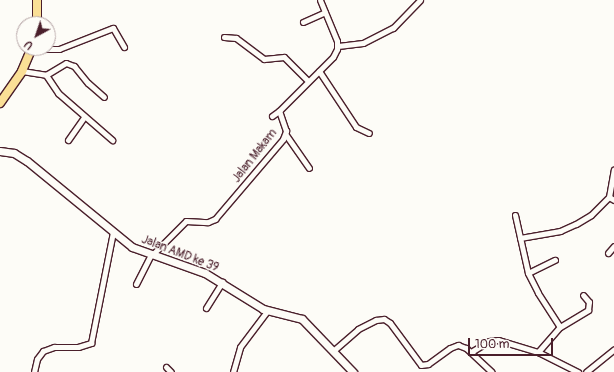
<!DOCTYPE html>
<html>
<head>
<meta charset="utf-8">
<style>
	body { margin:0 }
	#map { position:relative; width:614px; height:372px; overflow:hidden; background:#fdfcf7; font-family:Pangolin,sans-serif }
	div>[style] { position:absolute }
	.roads { filter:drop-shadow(1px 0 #4a1f2b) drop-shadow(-1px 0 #4a1f2b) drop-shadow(0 1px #4a1f2b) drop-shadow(0 -1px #4a1f2b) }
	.minor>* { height:5px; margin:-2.5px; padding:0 2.5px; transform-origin:2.5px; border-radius:2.5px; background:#fdfcf7 }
	.tertiary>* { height:7px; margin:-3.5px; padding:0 3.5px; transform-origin:3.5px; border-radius:3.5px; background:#fdfcf7 }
	.primary>* { height:8px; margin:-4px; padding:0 4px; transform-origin:4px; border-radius:4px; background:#fadf96 }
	span { translate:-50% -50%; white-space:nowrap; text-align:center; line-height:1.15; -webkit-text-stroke:3px #fdfcf7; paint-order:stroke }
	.street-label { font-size:12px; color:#4a1f2b }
	.north { position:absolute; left:16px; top:16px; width:40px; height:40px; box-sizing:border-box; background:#fdfcf7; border:1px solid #b5a4a5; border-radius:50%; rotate:220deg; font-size:11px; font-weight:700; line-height:16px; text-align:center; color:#4a1f2b }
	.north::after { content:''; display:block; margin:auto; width:14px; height:18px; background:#4a1f2b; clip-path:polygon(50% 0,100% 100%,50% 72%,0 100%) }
	.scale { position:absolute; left:468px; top:338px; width:85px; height:18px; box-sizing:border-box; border:2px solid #4a1f2b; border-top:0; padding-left:5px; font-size:12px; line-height:14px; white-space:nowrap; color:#4a1f2b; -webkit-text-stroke:3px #fdfcf7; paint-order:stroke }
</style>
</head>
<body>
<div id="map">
	<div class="roads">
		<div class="minor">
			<div style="left:303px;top:22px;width:24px;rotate:-24deg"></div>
			<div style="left:224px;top:37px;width:12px;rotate:5deg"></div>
			<div style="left:236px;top:38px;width:35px;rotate:37deg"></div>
			<div style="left:264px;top:59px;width:20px;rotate:-6deg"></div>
			<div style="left:284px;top:57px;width:34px;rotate:45deg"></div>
			<div style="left:338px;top:46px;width:25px;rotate:-7deg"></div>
			<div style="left:363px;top:43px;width:34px;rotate:-27deg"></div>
			<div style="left:393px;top:28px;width:39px;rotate:-46deg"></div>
			<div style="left:32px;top:49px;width:27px"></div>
			<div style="left:59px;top:49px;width:58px;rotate:-21.3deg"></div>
			<div style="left:113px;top:28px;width:22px;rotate:60deg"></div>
			<div style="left:22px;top:71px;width:24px;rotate:9deg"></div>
			<div style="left:46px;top:75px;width:22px;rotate:56deg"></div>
			<div style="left:58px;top:93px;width:72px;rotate:41deg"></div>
			<div style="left:319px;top:71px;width:67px;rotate:56.5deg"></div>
			<div style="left:356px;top:127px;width:14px;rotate:25deg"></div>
			<div style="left:46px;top:75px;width:23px;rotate:-31deg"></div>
			<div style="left:66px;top:63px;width:9px;rotate:21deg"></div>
			<div style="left:74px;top:66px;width:22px;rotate:51deg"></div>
			<div style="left:88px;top:83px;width:21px;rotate:41deg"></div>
			<div style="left:272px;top:116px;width:9px;rotate:-36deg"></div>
			<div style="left:286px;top:135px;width:40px;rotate:55.1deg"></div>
			<div style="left:68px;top:140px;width:28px;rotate:-55deg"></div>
			<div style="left:609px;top:197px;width:28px;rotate:-80deg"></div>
			<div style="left:515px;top:215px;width:59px;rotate:77.4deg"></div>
			<div style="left:528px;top:273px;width:22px;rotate:63deg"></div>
			<div style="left:538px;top:293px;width:40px;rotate:57.1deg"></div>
			<div style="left:520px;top:238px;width:41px;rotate:-9.9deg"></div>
			<div style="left:560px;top:231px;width:17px;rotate:-24deg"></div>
			<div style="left:576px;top:224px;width:17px;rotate:-31deg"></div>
			<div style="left:591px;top:215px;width:25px;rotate:-45deg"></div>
			<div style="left:609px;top:197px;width:6px;rotate:31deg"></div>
			<div style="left:608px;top:253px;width:9px;rotate:-49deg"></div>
			<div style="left:152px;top:255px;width:48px;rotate:-45deg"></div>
			<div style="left:186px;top:221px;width:22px;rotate:3deg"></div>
			<div style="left:208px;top:222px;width:8px;rotate:-23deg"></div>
			<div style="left:215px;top:219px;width:105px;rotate:-49.6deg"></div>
			<div style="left:283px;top:139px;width:9px;rotate:-69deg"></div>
			<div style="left:286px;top:131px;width:21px;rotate:-109deg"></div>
			<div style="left:279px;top:111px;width:76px;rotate:-45deg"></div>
			<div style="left:333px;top:57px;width:9px;rotate:-63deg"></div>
			<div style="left:337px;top:49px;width:8px;rotate:-90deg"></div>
			<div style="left:337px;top:41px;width:44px;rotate:-112.5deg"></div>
			<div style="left:528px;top:273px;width:30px;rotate:-26deg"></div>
			<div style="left:136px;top:284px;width:34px;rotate:-63deg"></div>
			<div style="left:206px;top:308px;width:31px;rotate:-58deg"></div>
			<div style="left:333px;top:351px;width:33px;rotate:-41deg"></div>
			<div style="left:358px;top:329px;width:20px;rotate:-27deg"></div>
			<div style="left:376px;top:320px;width:8px;rotate:-7deg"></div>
			<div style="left:384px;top:319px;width:7px;rotate:34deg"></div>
			<div style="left:390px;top:323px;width:52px;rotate:53.6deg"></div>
			<div style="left:421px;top:365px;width:7px;rotate:-8deg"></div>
			<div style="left:428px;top:364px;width:27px;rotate:-36deg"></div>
			<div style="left:450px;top:348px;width:9px;rotate:-21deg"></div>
			<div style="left:458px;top:345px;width:9px;rotate:21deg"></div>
			<div style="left:466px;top:348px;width:35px;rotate:43deg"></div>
			<div style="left:471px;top:352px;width:21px;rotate:-31deg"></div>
			<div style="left:489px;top:341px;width:9px;rotate:-6deg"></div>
			<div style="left:498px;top:340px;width:42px;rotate:16.7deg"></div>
			<div style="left:538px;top:352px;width:45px;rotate:26.6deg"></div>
			<div style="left:538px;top:352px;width:33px;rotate:-49deg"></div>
			<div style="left:560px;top:327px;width:33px;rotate:-31deg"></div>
			<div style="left:588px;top:310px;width:8px;rotate:-83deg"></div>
			<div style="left:589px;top:302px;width:9px;rotate:-131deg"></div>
			<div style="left:166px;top:367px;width:7px;rotate:45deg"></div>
			<div style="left:34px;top:372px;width:13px;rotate:-77deg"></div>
			<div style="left:37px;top:359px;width:10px;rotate:-53deg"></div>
			<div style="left:43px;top:351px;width:12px;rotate:-20deg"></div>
			<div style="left:54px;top:347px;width:24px"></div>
			<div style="left:78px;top:347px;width:14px;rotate:-17deg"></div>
			<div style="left:91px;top:343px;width:113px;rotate:-78.8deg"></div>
			<div style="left:233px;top:372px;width:26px;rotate:-74deg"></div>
			<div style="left:240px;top:347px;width:46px;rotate:-52.9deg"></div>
			<div style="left:586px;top:372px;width:36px;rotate:-39deg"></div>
		</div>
		<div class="tertiary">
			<div style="left:0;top:151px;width:14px;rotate:8deg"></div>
			<div style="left:14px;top:153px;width:15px;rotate:32deg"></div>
			<div style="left:27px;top:161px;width:136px;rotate:39.3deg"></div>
			<div style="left:132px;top:247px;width:77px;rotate:19.6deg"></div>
			<div style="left:205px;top:273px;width:68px;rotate:31.8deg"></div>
			<div style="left:263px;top:309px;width:40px;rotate:14.4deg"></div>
			<div style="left:302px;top:319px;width:74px;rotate:46.1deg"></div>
		</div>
		<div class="primary">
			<div style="left:37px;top:24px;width:24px;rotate:-90deg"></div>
			<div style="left:0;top:103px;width:39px;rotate:-55deg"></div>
			<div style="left:22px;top:71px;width:25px;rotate:-67deg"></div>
		</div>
	</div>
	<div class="street-label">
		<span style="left:255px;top:156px;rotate:-52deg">Jalan Makam</span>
		<span style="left:180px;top:254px;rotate:21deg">Jalan AMD ke 39</span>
	</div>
	<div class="north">U</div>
	<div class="scale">100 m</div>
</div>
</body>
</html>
